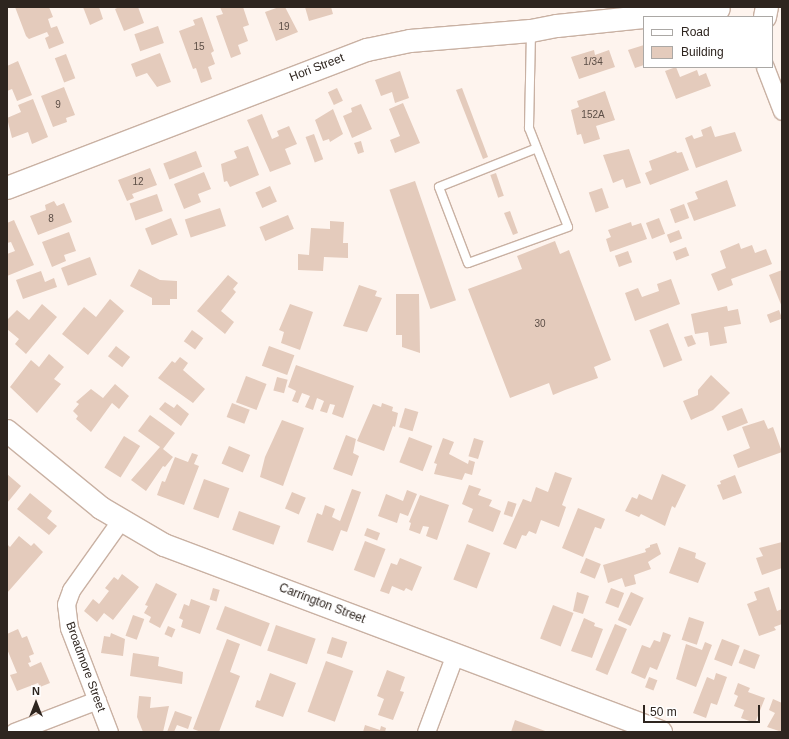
<!DOCTYPE html>
<html>
<head>
<meta charset="utf-8">
<style>
	body { margin:0 }
	#map { position:relative; width:789px; height:739px; overflow:hidden; background:#fef4ee; font-family:Helvetica,sans-serif }
	div>[style] { position:absolute }
	.building>* { inset:0; background:#e4cbbc; transform-origin:0 0 }
	.roads { filter:drop-shadow(1px 0 #c9b1a3) drop-shadow(-1px 0 #c9b1a3) drop-shadow(0 1px #c9b1a3) drop-shadow(0 -1px #c9b1a3) }
	.service>* { height:8px; margin:-4px; padding:0 4px; transform-origin:4px; border-radius:4px; background:#fff }
	.minor>* { height:17px; margin:-8.5px; padding:0 8.5px; transform-origin:8.5px; border-radius:8.5px; background:#fff }
	.secondary>* { height:22px; margin:-11px; padding:0 11px; transform-origin:11px; border-radius:11px; background:#fff }
	span { translate:-50% -50%; white-space:nowrap; text-align:center; line-height:1.15; -webkit-text-stroke:4px #fff; paint-order:stroke }
	.number-label { font-size:10px; color:#5c4e46 }
	.number-label span { -webkit-text-stroke-width:0 }
	.street-label { font-size:12px; color:#2e251f }
	.frame { position:absolute; inset:0; border:8px solid #2e251f; pointer-events:none }
	.legend { position:absolute; left:643px; top:16px; width:130px; height:52px; box-sizing:border-box; background:#fff; border:1px solid #aba8a5; margin:0; padding:5px 7px; list-style:none; font-size:12px; color:#2e251f }
	.legend li { display:flex; align-items:center; gap:8px; height:20px }
	.legend b { width:20px; border:1px solid #aba8a5 }
	.north { position:absolute; left:16px; top:683px; width:40px; height:40px; -webkit-text-stroke:3px #fff; paint-order:stroke; rotate:0deg; font-size:11px; font-weight:700; line-height:16px; text-align:center; color:#2e251f }
	.north::after { content:''; display:block; margin:auto; width:14px; height:18px; background:#2e251f; clip-path:polygon(50% 0,100% 100%,50% 72%,0 100%) }
	.scale { position:absolute; left:643px; top:705px; width:117px; height:18px; box-sizing:border-box; border:2px solid #2e251f; border-top:0; padding-left:5px; font-size:12px; line-height:14px; white-space:nowrap; color:#2e251f; -webkit-text-stroke:3px #fff; paint-order:stroke }
</style>
</head>
<body>
<div id="map">
	<div class="building">
		<div style="clip-path:polygon(15px 7px,49px 7px,53px 17px,48px 19px,51px 28px,57px 26px,64px 43px,49px 49px,45px 38px,49px 36px,47px 32px,29px 39px,26px 36px)"></div>
		<div style="clip-path:polygon(83px 7px,99px 7px,103px 19px,90px 25px)"></div>
		<div style="clip-path:polygon(119px 7px,138px 7px,144px 23px,124px 31px,115px 9px)"></div>
		<div style="clip-path:polygon(220px 7px,243px 7px,249px 25px,243px 27px,248px 41px,238px 45px,241px 54px,231px 58px,216px 16px,223px 14px)"></div>
		<div style="clip-path:polygon(279px 7px,285px 7px,298px 32px,276px 41px,265px 12px)"></div>
		<div style="clip-path:polygon(305px 7px,331px 7px,333px 14px,309px 21px)"></div>
		<div style="clip-path:polygon(202px 17px,214px 51px,211px 53px,215px 64px,208px 67px,212px 79px,201px 83px,196px 68px,193px 69px,179px 31px,195px 25px,193px 20px)"></div>
		<div style="left:158px;top:26px;width:18px;height:25px;rotate:71deg"></div>
		<div style="clip-path:polygon(644px 45px,644px 65px,635px 68px,628px 50px)"></div>
		<div style="clip-path:polygon(594px 50px,595px 55px,609px 50px,615px 67px,579px 79px,571px 57px)"></div>
		<div style="clip-path:polygon(160px 53px,171px 82px,157px 87px,147px 73px,136px 77px,131px 64px)"></div>
		<div style="left:66px;top:54px;width:26px;height:12px;rotate:69deg"></div>
		<div style="clip-path:polygon(18px 61px,32px 95px,17px 101px,12px 89px,7px 91px,7px 66px)"></div>
		<div style="clip-path:polygon(676px 67px,680px 77px,697px 70px,699px 76px,706px 73px,711px 86px,676px 99px,665px 71px)"></div>
		<div style="clip-path:polygon(400px 71px,409px 98px,395px 103px,392px 92px,381px 96px,375px 80px)"></div>
		<div style="clip-path:polygon(64px 87px,75px 115px,66px 118px,67px 122px,53px 127px,41px 96px)"></div>
		<div style="left:337px;top:88px;width:14px;height:10px;rotate:65deg"></div>
		<div style="clip-path:polygon(462px 88px,488px 157px,483px 159px,456px 90px)"></div>
		<div style="clip-path:polygon(605px 91px,615px 120px,596px 126px,600px 139px,584px 144px,581px 134px,577px 135px,571px 110px,579px 107px,577px 101px)"></div>
		<div style="clip-path:polygon(33px 99px,48px 137px,32px 144px,28px 132px,12px 138px,7px 118px,21px 112px,18px 105px)"></div>
		<div style="clip-path:polygon(403px 103px,420px 143px,395px 153px,390px 140px,400px 136px,389px 109px)"></div>
		<div style="clip-path:polygon(361px 104px,372px 129px,352px 138px,343px 116px,352px 112px,351px 108px)"></div>
		<div style="clip-path:polygon(333px 109px,343px 134px,330px 142px,329px 139px,323px 141px,315px 120px)"></div>
		<div style="clip-path:polygon(262px 114px,272px 139px,279px 136px,277px 131px,289px 126px,297px 144px,285px 149px,291px 164px,270px 172px,247px 120px)"></div>
		<div style="clip-path:polygon(711px 126px,715px 137px,735px 132px,742px 151px,696px 168px,685px 138px,692px 135px,694px 139px,703px 136px,701px 130px)"></div>
		<div style="left:314px;top:134px;width:27px;height:9px;rotate:70deg"></div>
		<div style="clip-path:polygon(361px 141px,364px 152px,358px 154px,354px 143px)"></div>
		<div style="clip-path:polygon(248px 146px,259px 175px,230px 187px,227px 181px,224px 182px,221px 164px,237px 158px,234px 151px)"></div>
		<div style="clip-path:polygon(629px 149px,641px 183px,626px 188px,623px 179px,613px 183px,603px 155px)"></div>
		<div style="left:196px;top:151px;width:17px;height:35px;rotate:69deg"></div>
		<div style="clip-path:polygon(676px 151px,677px 153px,682px 152px,689px 170px,650px 185px,645px 173px,652px 170px,649px 161px)"></div>
		<div style="clip-path:polygon(150px 168px,157px 185px,132px 194px,134px 198px,127px 201px,118px 180px)"></div>
		<div style="clip-path:polygon(204px 172px,211px 189px,198px 194px,201px 202px,184px 209px,174px 184px)"></div>
		<div style="left:496px;top:173px;width:24px;height:6px;rotate:71deg"></div>
		<div style="clip-path:polygon(727px 180px,736px 206px,694px 221px,687px 203px,698px 199px,695px 192px)"></div>
		<div style="left:415px;top:181px;width:126px;height:27px;rotate:71deg"></div>
		<div style="left:270px;top:186px;width:17px;height:16px;rotate:66deg"></div>
		<div style="left:602px;top:188px;width:21px;height:14px;rotate:71deg"></div>
		<div style="left:157px;top:194px;width:18px;height:29px;rotate:71deg"></div>
		<div style="clip-path:polygon(54px 201px,57px 206px,64px 203px,72px 222px,38px 235px,30px 216px,46px 210px,45px 205px)"></div>
		<div style="left:684px;top:204px;width:15px;height:15px;rotate:70deg"></div>
		<div style="left:220px;top:208px;width:19px;height:37px;rotate:72deg"></div>
		<div style="clip-path:polygon(510px 211px,518px 233px,513px 235px,504px 213px)"></div>
		<div style="left:288px;top:215px;width:15px;height:31px;rotate:67deg"></div>
		<div style="left:171px;top:218px;width:18px;height:28px;rotate:68deg"></div>
		<div style="left:659px;top:218px;width:17px;height:14px;rotate:69deg"></div>
		<div style="clip-path:polygon(14px 220px,34px 265px,7px 276px,7px 254px,15px 251px,11px 242px,7px 243px,7px 223px)"></div>
		<div style="clip-path:polygon(330px 221px,344px 222px,343px 243px,348px 243px,348px 258px,324px 257px,323px 271px,298px 270px,298px 254px,309px 255px,311px 228px,330px 229px)"></div>
		<div style="clip-path:polygon(631px 222px,632px 226px,641px 223px,647px 239px,610px 252px,606px 239px,611px 237px,608px 230px)"></div>
		<div style="left:679px;top:230px;width:9px;height:13px;rotate:69deg"></div>
		<div style="clip-path:polygon(69px 232px,76px 251px,64px 255px,66px 261px,52px 267px,42px 242px)"></div>
		<div style="clip-path:polygon(555px 241px,560px 254px,569px 250px,611px 360px,594px 367px,598px 378px,565px 390px,553px 395px,549px 383px,510px 398px,468px 289px,522px 269px,517px 256px)"></div>
		<div style="clip-path:polygon(739px 243px,741px 249px,752px 245px,755px 253px,766px 249px,772px 264px,731px 279px,733px 285px,718px 291px,711px 274px,726px 268px,720px 251px)"></div>
		<div style="left:686px;top:247px;width:9px;height:14px;rotate:69deg"></div>
		<div style="left:628px;top:251px;width:12px;height:14px;rotate:70deg"></div>
		<div style="left:90px;top:257px;width:19px;height:31px;rotate:69deg"></div>
		<div style="clip-path:polygon(139px 269px,160px 280px,177px 281px,177px 299px,170px 299px,170px 305px,152px 305px,152px 298px,130px 286px)"></div>
		<div style="clip-path:polygon(782px 270px,782px 307px,769px 275px)"></div>
		<div style="clip-path:polygon(41px 271px,45px 282px,54px 278px,57px 287px,23px 299px,16px 280px)"></div>
		<div style="clip-path:polygon(228px 275px,238px 283px,233px 289px,236px 292px,221px 311px,234px 322px,225px 334px,197px 311px)"></div>
		<div style="clip-path:polygon(671px 279px,680px 304px,635px 321px,625px 293px,638px 288px,642px 297px,659px 291px,657px 284px)"></div>
		<div style="clip-path:polygon(359px 285px,377px 291px,375px 296px,382px 298px,367px 332px,343px 326px)"></div>
		<div style="clip-path:polygon(396px 294px,419px 294px,420px 353px,402px 347px,402px 335px,396px 335px)"></div>
		<div style="clip-path:polygon(110px 299px,124px 311px,88px 355px,62px 334px,84px 307px,96px 317px)"></div>
		<div style="clip-path:polygon(42px 304px,57px 317px,26px 354px,15px 344px,19px 339px,7px 329px,7px 320px,17px 310px,29px 320px)"></div>
		<div style="clip-path:polygon(290px 304px,313px 312px,300px 350px,281px 343px,284px 332px,279px 330px)"></div>
		<div style="clip-path:polygon(727px 306px,728px 311px,738px 309px,741px 324px,724px 327px,727px 343px,710px 346px,708px 332px,695px 334px,691px 314px)"></div>
		<div style="left:779px;top:310px;width:9px;height:13px;rotate:69deg"></div>
		<div style="left:668px;top:323px;width:40px;height:20px;rotate:69deg"></div>
		<div style="left:192px;top:330px;width:14px;height:14px;rotate:36deg"></div>
		<div style="clip-path:polygon(692px 335px,696px 344px,688px 347px,684px 337px)"></div>
		<div style="left:116px;top:346px;width:18px;height:13px;rotate:38deg"></div>
		<div style="left:269px;top:346px;width:27px;height:21px;rotate:20deg"></div>
		<div style="clip-path:polygon(49px 354px,64px 367px,54px 379px,61px 384px,37px 413px,10px 387px,31px 360px,39px 367px)"></div>
		<div style="clip-path:polygon(180px 357px,188px 363px,183px 370px,205px 389px,193px 403px,158px 378px,172px 361px,175px 363px)"></div>
		<div style="clip-path:polygon(296px 365px,354px 386px,343px 418px,332px 414px,335px 405px,330px 404px,327px 413px,320px 411px,324px 401px,317px 398px,313px 410px,305px 407px,310px 396px,302px 393px,298px 403px,292px 401px,296px 391px,288px 387px)"></div>
		<div style="clip-path:polygon(711px 375px,730px 393px,713px 410px,691px 420px,683px 401px,698px 395px,698px 390px)"></div>
		<div style="left:246px;top:376px;width:22px;height:28px;rotate:21deg"></div>
		<div style="left:277px;top:377px;width:11px;height:14px;rotate:15deg"></div>
		<div style="clip-path:polygon(115px 384px,129px 396px,119px 409px,112px 403px,91px 432px,76px 419px,78px 416px,73px 411px,79px 404px,76px 402px,91px 389px,103px 398px)"></div>
		<div style="clip-path:polygon(165px 402px,174px 408px,177px 404px,189px 414px,181px 426px,159px 409px)"></div>
		<div style="left:232px;top:403px;width:19px;height:15px;rotate:21deg"></div>
		<div style="clip-path:polygon(382px 403px,393px 407px,392px 411px,398px 413px,395px 427px,393px 426px,384px 451px,357px 441px,373px 404px,381px 407px)"></div>
		<div style="left:405px;top:408px;width:14px;height:20px;rotate:17deg"></div>
		<div style="left:742px;top:408px;width:16px;height:22px;rotate:68deg"></div>
		<div style="clip-path:polygon(150px 415px,175px 433px,163px 449px,173px 457px,165px 467px,163px 466px,146px 491px,131px 480px,160px 447px,138px 431px)"></div>
		<div style="clip-path:polygon(282px 420px,304px 428px,283px 486px,260px 477px,265px 457px)"></div>
		<div style="clip-path:polygon(764px 420px,768px 429px,773px 427px,782px 452px,738px 468px,733px 455px,750px 448px,742px 427px)"></div>
		<div style="clip-path:polygon(346px 435px,356px 439px,353px 453px,359px 456px,352px 476px,333px 469px)"></div>
		<div style="left:124px;top:436px;width:19px;height:37px;rotate:32deg"></div>
		<div style="left:409px;top:437px;width:25px;height:27px;rotate:21deg"></div>
		<div style="clip-path:polygon(443px 438px,454px 442px,449px 454px,468px 464px,469px 460px,475px 462px,472px 475px,465px 473px,462px 480px,434px 474px,437px 464px,434px 463px)"></div>
		<div style="left:474px;top:438px;width:10px;height:19px;rotate:17deg"></div>
		<div style="left:229px;top:446px;width:23px;height:19px;rotate:23deg"></div>
		<div style="clip-path:polygon(192px 453px,198px 455px,194px 464px,199px 466px,184px 505px,157px 495px,162px 481px,165px 482px,175px 457px,188px 462px)"></div>
		<div style="clip-path:polygon(555px 472px,572px 478px,562px 505px,566px 507px,559px 527px,541px 520px,536px 534px,529px 531px,526px 536px,522px 535px,516px 549px,503px 544px,523px 499px,531px 502px,536px 487px,548px 492px)"></div>
		<div style="clip-path:polygon(7px 474px,21px 486px,7px 503px)"></div>
		<div style="clip-path:polygon(662px 474px,686px 485px,675px 508px,672px 506px,665px 526px,641px 514px,639px 517px,625px 511px,632px 497px,637px 499px,639px 494px,652px 500px)"></div>
		<div style="clip-path:polygon(735px 475px,742px 493px,723px 500px,717px 485px,721px 484px,720px 481px)"></div>
		<div style="left:204px;top:479px;width:27px;height:32px;rotate:20deg"></div>
		<div style="clip-path:polygon(469px 485px,481px 489px,478px 495px,492px 500px,489px 506px,501px 511px,493px 532px,468px 522px,473px 509px,462px 504px)"></div>
		<div style="clip-path:polygon(352px 489px,361px 492px,347px 532px,341px 530px,333px 551px,307px 542px,317px 513px,322px 515px,325px 505px,335px 509px,332px 517px,340px 521px)"></div>
		<div style="clip-path:polygon(407px 490px,417px 494px,408px 516px,400px 513px,397px 523px,378px 516px,386px 494px,403px 501px)"></div>
		<div style="left:292px;top:492px;width:15px;height:18px;rotate:23deg"></div>
		<div style="clip-path:polygon(30px 493px,52px 511px,47px 518px,57px 526px,49px 535px,17px 509px)"></div>
		<div style="clip-path:polygon(420px 495px,449px 505px,437px 540px,426px 536px,429px 527px,423px 526px,420px 534px,409px 530px,411px 523px,409px 522px)"></div>
		<div style="left:508px;top:501px;width:9px;height:14px;rotate:18deg"></div>
		<div style="clip-path:polygon(578px 508px,605px 519px,601px 529px,595px 527px,583px 557px,562px 548px)"></div>
		<div style="left:239px;top:511px;width:44px;height:20px;rotate:20deg"></div>
		<div style="left:367px;top:528px;width:14px;height:8px;rotate:21deg"></div>
		<div style="clip-path:polygon(19px 536px,31px 546px,34px 543px,43px 552px,7px 593px,7px 544px,10px 547px)"></div>
		<div style="left:365px;top:541px;width:22px;height:31px;rotate:21deg"></div>
		<div style="clip-path:polygon(782px 542px,782px 568px,762px 575px,756px 558px,763px 556px,759px 548px)"></div>
		<div style="clip-path:polygon(657px 543px,661px 554px,648px 562px,651px 569px,634px 575px,636px 584px,625px 587px,622px 578px,608px 583px,603px 565px,646px 552px,645px 549px,650px 547px,650px 545px)"></div>
		<div style="left:467px;top:544px;width:25px;height:38px;rotate:21deg"></div>
		<div style="clip-path:polygon(679px 547px,696px 553px,695px 558px,706px 563px,698px 583px,669px 573px)"></div>
		<div style="clip-path:polygon(400px 558px,422px 567px,412px 591px,406px 588px,404px 591px,392px 586px,389px 594px,380px 591px,391px 563px,397px 565px)"></div>
		<div style="left:586px;top:558px;width:16px;height:16px;rotate:22deg"></div>
		<div style="clip-path:polygon(122px 574px,139px 587px,113px 620px,104px 613px,97px 622px,84px 611px,93px 599px,99px 604px,109px 591px,105px 588px,114px 577px,118px 580px)"></div>
		<div style="clip-path:polygon(156px 583px,177px 594px,160px 628px,149px 622px,151px 617px,144px 613px,148px 606px,145px 605px)"></div>
		<div style="clip-path:polygon(769px 587px,777px 611px,782px 609px,782px 624px,774px 627px,776px 630px,759px 636px,747px 604px,757px 600px,754px 592px)"></div>
		<div style="left:213px;top:588px;width:7px;height:12px;rotate:16deg"></div>
		<div style="left:611px;top:588px;width:14px;height:16px;rotate:21deg"></div>
		<div style="clip-path:polygon(577px 592px,589px 596px,583px 614px,573px 611px)"></div>
		<div style="left:631px;top:592px;width:14px;height:31px;rotate:25deg"></div>
		<div style="clip-path:polygon(191px 599px,210px 606px,200px 634px,181px 627px,183px 620px,179px 618px,184px 604px,189px 606px)"></div>
		<div style="left:553px;top:605px;width:22px;height:36px;rotate:21deg"></div>
		<div style="left:225px;top:606px;width:48px;height:25px;rotate:21deg"></div>
		<div style="left:133px;top:615px;width:12px;height:22px;rotate:20deg"></div>
		<div style="left:689px;top:617px;width:16px;height:24px;rotate:18deg"></div>
		<div style="clip-path:polygon(584px 618px,595px 623px,594px 626px,603px 629px,592px 658px,571px 651px)"></div>
		<div style="left:615px;top:624px;width:13px;height:50px;rotate:23deg"></div>
		<div style="left:276px;top:625px;width:42px;height:27px;rotate:19deg"></div>
		<div style="left:168px;top:626px;width:8px;height:9px;rotate:23deg"></div>
		<div style="clip-path:polygon(18px 629px,22px 638px,27px 636px,34px 654px,29px 656px,31px 662px,28px 663px,30px 667px,41px 662px,50px 683px,40px 687px,38px 683px,17px 691px,10px 675px,17px 673px,7px 649px,7px 634px)"></div>
		<div style="clip-path:polygon(663px 632px,671px 635px,657px 670px,650px 667px,645px 679px,631px 673px,642px 645px,650px 648px,654px 640px,660px 642px)"></div>
		<div style="clip-path:polygon(111px 633px,125px 639px,123px 656px,101px 653px,104px 636px,110px 637px)"></div>
		<div style="left:332px;top:637px;width:16px;height:17px;rotate:18deg"></div>
		<div style="clip-path:polygon(227px 639px,240px 644px,230px 672px,240px 676px,219px 732px,201px 732px,193px 729px)"></div>
		<div style="left:722px;top:639px;width:19px;height:22px;rotate:21deg"></div>
		<div style="clip-path:polygon(705px 642px,712px 645px,696px 687px,676px 679px,686px 644px,702px 650px)"></div>
		<div style="left:744px;top:649px;width:17px;height:15px;rotate:21deg"></div>
		<div style="clip-path:polygon(133px 653px,159px 657px,158px 666px,183px 672px,182px 684px,130px 676px)"></div>
		<div style="left:326px;top:661px;width:29px;height:54px;rotate:20deg"></div>
		<div style="clip-path:polygon(387px 670px,405px 677px,400px 691px,404px 692px,393px 720px,378px 715px,384px 699px,377px 696px)"></div>
		<div style="clip-path:polygon(270px 673px,296px 683px,283px 717px,255px 707px,257px 700px,260px 701px)"></div>
		<div style="clip-path:polygon(716px 673px,727px 677px,717px 705px,711px 703px,706px 718px,693px 713px,707px 677px,714px 680px)"></div>
		<div style="left:649px;top:677px;width:9px;height:11px;rotate:21deg"></div>
		<div style="clip-path:polygon(738px 683px,750px 688px,748px 692px,765px 698px,755px 723px,741px 718px,744px 710px,734px 706px,738px 696px,734px 694px)"></div>
		<div style="clip-path:polygon(139px 696px,151px 697px,150px 708px,169px 706px,163px 732px,143px 732px,137px 717px)"></div>
		<div style="clip-path:polygon(773px 699px,782px 703px,782px 732px,767px 727px,775px 713px,769px 710px)"></div>
		<div style="clip-path:polygon(175px 711px,192px 717px,188px 729px,177px 725px,174px 732px,167px 732px)"></div>
		<div style="clip-path:polygon(515px 720px,548px 732px,511px 732px)"></div>
		<div style="clip-path:polygon(365px 725px,380px 730px,381px 726px,386px 728px,385px 732px,363px 732px)"></div>
	</div>
	<div class="roads">
		<div class="service">
			<div style="left:531px;top:32px;width:96px;rotate:91.2deg"></div>
			<div style="left:529px;top:128px;width:106px;rotate:68.5deg"></div>
			<div style="left:568px;top:227px;width:106px;rotate:160.2deg"></div>
			<div style="left:468px;top:263px;width:81px;rotate:-110.9deg"></div>
			<div style="left:439px;top:187px;width:105px;rotate:-21.7deg"></div>
		</div>
		<div class="minor">
			<div style="left:765px;top:67px;width:47px;rotate:68.9deg"></div>
			<div style="left:14px;top:732px;width:89px;rotate:-21.1deg"></div>
			<div style="left:109px;top:732px;width:111px;rotate:-111deg"></div>
			<div style="left:69px;top:628px;width:24px;rotate:-97deg"></div>
			<div style="left:66px;top:604px;width:15px;rotate:-70deg"></div>
			<div style="left:71px;top:590px;width:85px;rotate:-54.6deg"></div>
			<div style="left:426px;top:732px;width:83px;rotate:-69.6deg"></div>
		</div>
		<div class="secondary">
			<div style="left:644px;top:17px;width:75px;rotate:-6.1deg"></div>
			<div style="left:765px;top:17px;width:10px;rotate:-79deg"></div>
			<div style="left:7px;top:188px;width:386px;rotate:-21deg"></div>
			<div style="left:367px;top:50px;width:44px;rotate:-11.8deg"></div>
			<div style="left:410px;top:41px;width:121px;rotate:-4.7deg"></div>
			<div style="left:531px;top:31px;width:26px;rotate:-11deg"></div>
			<div style="left:557px;top:26px;width:87px;rotate:-5.9deg"></div>
			<div style="left:7px;top:431px;width:122px;rotate:39.3deg"></div>
			<div style="left:101px;top:508px;width:73px;rotate:30.4deg"></div>
			<div style="left:164px;top:545px;width:531px;rotate:20.62deg"></div>
		</div>
	</div>
	<div class="number-label">
		<span style="left:284px;top:27px">19</span>
		<span style="left:199px;top:47px">15</span>
		<span style="left:593px;top:62px">1/34</span>
		<span style="left:58px;top:105px">9</span>
		<span style="left:593px;top:115px">152A</span>
		<span style="left:138px;top:182px">12</span>
		<span style="left:51px;top:219px">8</span>
		<span style="left:540px;top:324px">30</span>
	</div>
	<div class="street-label">
		<span style="left:317px;top:68px;rotate:-21deg">Hori Street</span>
		<span style="left:322px;top:604px;rotate:21deg">Carrington Street</span>
		<span style="left:85px;top:667px;rotate:70deg">Broadmore Street</span>
	</div>
	<div class="frame"></div>
	<ul class="legend">
	<li><b style="height:5px;background:#fff"></b>Road</li>
	<li><b style="height:11px;background:#e4cbbc"></b>Building</li>
	</ul>
	<div class="north">N</div>
	<div class="scale">50 m</div>
</div>
</body>
</html>
